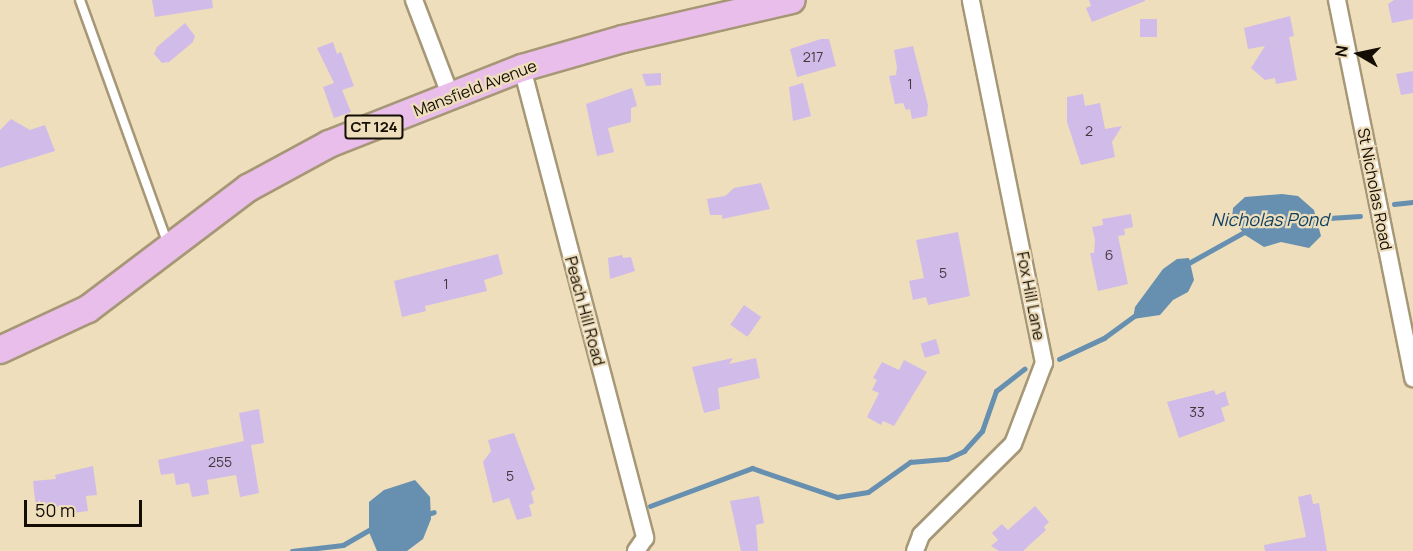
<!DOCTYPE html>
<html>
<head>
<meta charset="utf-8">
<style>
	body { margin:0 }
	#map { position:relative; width:1413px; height:551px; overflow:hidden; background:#eedebc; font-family:Manrope,sans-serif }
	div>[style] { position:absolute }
	.water>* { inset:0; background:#668fb0 }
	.stream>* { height:4.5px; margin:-2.25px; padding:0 2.25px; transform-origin:2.25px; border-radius:2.25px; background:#668fb0 }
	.building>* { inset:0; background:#d0bbe9; transform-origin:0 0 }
	.roads { filter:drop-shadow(2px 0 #a69776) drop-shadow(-2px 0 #a69776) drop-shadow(0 2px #a69776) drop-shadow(0 -2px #a69776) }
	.service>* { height:8px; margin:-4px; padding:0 4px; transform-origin:4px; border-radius:4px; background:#fff }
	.minor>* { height:16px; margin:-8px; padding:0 8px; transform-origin:8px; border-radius:8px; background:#fff }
	.primary>* { height:26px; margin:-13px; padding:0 13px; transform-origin:13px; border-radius:13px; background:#e9beea }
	span { translate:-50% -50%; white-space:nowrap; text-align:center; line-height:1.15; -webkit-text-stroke:4.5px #eedebc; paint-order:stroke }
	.number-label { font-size:14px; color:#42383c }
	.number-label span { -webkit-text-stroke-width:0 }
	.shield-label span { padding:2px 4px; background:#eedebc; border:2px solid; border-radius:4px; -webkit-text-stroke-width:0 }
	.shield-label { font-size:15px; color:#130d03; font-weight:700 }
	.street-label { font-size:16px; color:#130d03 }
	.water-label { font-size:18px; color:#0f4164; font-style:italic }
	.north { position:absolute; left:1329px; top:24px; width:60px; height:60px; -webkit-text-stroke:4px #eedebc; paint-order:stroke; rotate:279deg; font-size:16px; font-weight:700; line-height:24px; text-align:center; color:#130d03 }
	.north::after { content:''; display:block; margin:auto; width:21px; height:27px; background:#130d03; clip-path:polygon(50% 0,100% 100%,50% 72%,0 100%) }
	.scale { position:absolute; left:24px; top:500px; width:118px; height:27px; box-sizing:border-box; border:3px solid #130d03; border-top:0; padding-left:8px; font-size:18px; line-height:21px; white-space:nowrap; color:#130d03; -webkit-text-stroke:4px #eedebc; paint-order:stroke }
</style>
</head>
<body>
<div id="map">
	<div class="water">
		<div style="clip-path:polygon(1282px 194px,1298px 196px,1314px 210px,1321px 236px,1309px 248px,1281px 242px,1264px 247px,1245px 235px,1232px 218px,1233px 208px,1245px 197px)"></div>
		<div style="clip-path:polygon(1189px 258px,1194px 280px,1188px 292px,1173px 300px,1160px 315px,1133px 319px,1135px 307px,1163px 269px,1177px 259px)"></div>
		<div style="clip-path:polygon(415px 480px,430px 497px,431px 519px,423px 539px,407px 551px,377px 551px,369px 532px,369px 502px,384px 490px)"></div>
	</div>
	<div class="stream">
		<div style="left:1394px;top:204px;width:19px;rotate:-6deg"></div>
		<div style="left:1314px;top:219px;width:46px;rotate:-3.7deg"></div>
		<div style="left:1187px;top:264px;width:70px;rotate:-29.1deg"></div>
		<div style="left:1059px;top:359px;width:50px;rotate:-25deg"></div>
		<div style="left:1104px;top:338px;width:41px;rotate:-36deg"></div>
		<div style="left:650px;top:506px;width:109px;rotate:-20.4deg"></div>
		<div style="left:752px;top:468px;width:90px;rotate:18.8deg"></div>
		<div style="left:837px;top:497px;width:31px;rotate:-9deg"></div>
		<div style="left:868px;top:492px;width:52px;rotate:-35.5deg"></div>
		<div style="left:910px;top:462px;width:37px;rotate:-5deg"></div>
		<div style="left:947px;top:459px;width:19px;rotate:-25deg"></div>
		<div style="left:964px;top:451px;width:27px;rotate:-48deg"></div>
		<div style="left:982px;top:431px;width:42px;rotate:-70.7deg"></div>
		<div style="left:996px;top:391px;width:36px;rotate:-38deg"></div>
		<div style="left:425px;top:515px;width:9px;rotate:-18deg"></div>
		<div style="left:292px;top:551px;width:51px;rotate:-6.7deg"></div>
		<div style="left:343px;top:545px;width:34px;rotate:-30deg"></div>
	</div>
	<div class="building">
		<div style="clip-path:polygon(152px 0,212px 0,213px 8px,155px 17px)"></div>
		<div style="clip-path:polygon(1089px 0,1145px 0,1145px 1px,1092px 22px,1086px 8px,1091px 6px)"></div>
		<div style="clip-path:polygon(1394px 0,1413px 0,1413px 19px,1392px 23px,1388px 4px)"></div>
		<div style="clip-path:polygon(1290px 16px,1294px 36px,1289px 37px,1297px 80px,1276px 84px,1275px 78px,1265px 80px,1251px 68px,1265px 46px,1248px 49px,1244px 28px)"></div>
		<div style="left:1140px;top:19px;width:17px;height:18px"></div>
		<div style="clip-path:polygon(185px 23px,195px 36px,193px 42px,169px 62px,162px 63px,154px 54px,157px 47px)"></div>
		<div style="clip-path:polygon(821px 39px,829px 39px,836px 66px,797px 77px,790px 49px)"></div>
		<div style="clip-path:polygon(333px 42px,337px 54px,341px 52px,354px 86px,342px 90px,351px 112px,334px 118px,323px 87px,334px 83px,317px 48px)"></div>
		<div style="clip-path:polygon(913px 46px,928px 105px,927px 116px,912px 119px,910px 109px,906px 110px,903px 103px,895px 104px,889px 76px,896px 75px,897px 67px,894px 50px)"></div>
		<div style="clip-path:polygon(1413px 71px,1413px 93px,1401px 95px,1396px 74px)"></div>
		<div style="clip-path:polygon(661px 73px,661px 85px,646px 86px,642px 74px)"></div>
		<div style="clip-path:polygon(803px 83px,811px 116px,793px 121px,789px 87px)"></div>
		<div style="clip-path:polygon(632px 88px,637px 106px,631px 108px,631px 122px,608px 128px,614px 152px,597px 156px,586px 104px)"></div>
		<div style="clip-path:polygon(1083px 94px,1085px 106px,1100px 103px,1105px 129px,1122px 126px,1112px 142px,1115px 157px,1081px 165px,1067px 122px,1067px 97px)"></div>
		<div style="clip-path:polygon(11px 119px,30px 130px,45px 125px,55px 151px,0 168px,0 130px)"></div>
		<div style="clip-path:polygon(761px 183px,770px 209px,722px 219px,722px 215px,710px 215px,707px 199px,725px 196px,734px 188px)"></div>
		<div style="clip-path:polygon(1131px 214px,1133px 227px,1124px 229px,1125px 235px,1118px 236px,1128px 284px,1098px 291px,1090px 253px,1094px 253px,1095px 240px,1092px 227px,1103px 225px,1102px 219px)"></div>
		<div style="clip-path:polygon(958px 232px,970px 296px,928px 305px,926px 297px,913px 300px,909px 281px,924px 278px,916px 240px)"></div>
		<div style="clip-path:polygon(498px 254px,503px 274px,484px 280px,487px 291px,425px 306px,426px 311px,402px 317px,394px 281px)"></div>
		<div style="clip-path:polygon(622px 255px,623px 258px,631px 257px,635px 271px,610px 279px,608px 258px)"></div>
		<div style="left:744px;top:305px;width:21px;height:24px;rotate:35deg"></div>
		<div style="left:936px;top:339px;width:15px;height:16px;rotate:74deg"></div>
		<div style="clip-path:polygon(733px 358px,729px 364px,756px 358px,760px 378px,718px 388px,720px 409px,704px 413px,692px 367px)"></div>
		<div style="clip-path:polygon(904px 360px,927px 372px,894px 426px,883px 421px,881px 425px,867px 417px,879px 393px,872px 390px,877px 380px,873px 378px,882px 362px,899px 370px)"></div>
		<div style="clip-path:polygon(1214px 390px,1216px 395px,1225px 391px,1229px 405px,1221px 408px,1225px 421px,1179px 438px,1167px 402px)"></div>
		<div style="clip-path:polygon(259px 409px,264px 443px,251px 445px,259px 493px,240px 497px,236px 475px,207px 480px,209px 494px,192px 497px,189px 483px,176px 485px,174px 473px,161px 475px,158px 460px,244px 441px,239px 413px)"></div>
		<div style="clip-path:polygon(514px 433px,535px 489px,531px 492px,534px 503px,529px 505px,532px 516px,517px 520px,509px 498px,493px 503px,483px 462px,491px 451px,488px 440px)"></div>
		<div style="clip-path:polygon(93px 466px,97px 495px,86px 496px,88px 511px,73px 513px,72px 505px,36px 509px,33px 481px,56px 479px,55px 475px)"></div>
		<div style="clip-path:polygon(1311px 494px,1313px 504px,1319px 503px,1327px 551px,1265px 551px,1264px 545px,1306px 537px,1298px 497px)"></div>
		<div style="clip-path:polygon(759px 496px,764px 523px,756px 525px,758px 551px,741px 551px,730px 501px)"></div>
		<div style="clip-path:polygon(1035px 506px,1049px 522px,1044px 527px,1046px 530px,1023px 551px,999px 551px,991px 546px,998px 540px,992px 533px,1002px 524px,1008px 530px)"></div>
	</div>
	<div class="roads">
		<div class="service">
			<div style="left:80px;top:0;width:260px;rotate:70.2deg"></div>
		</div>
		<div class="minor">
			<div style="left:414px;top:0;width:104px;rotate:69.1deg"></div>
			<div style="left:1337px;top:0;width:386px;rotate:78.6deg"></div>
			<div style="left:522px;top:68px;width:486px;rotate:75.3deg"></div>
			<div style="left:645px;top:538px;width:16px;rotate:125deg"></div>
			<div style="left:915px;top:551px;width:17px;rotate:-69deg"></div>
			<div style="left:921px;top:535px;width:129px;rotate:-44.7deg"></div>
			<div style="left:1013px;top:444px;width:87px;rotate:-69.1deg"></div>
			<div style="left:1044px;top:363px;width:370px;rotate:-101.4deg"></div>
		</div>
		<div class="primary">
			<div style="left:0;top:350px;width:97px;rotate:-25deg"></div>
			<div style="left:88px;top:309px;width:201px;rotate:-37.1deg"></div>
			<div style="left:248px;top:188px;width:92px;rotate:-28.5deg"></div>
			<div style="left:329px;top:144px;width:207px;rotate:-21.5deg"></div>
			<div style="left:522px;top:68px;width:105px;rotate:-16deg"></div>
			<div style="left:623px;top:39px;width:173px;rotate:-13deg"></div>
		</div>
	</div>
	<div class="number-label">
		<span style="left:813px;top:57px">217</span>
		<span style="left:910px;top:84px">1</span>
		<span style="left:1089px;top:131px">2</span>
		<span style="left:1109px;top:255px">6</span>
		<span style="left:943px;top:273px">5</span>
		<span style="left:446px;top:284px">1</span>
		<span style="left:1197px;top:412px">33</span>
		<span style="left:220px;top:462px">255</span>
		<span style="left:510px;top:476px">5</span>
	</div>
	<div class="shield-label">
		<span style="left:374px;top:127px">CT 124</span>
	</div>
	<div class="street-label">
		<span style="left:475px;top:88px;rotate:-21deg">Mansfield Avenue</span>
		<span style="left:1375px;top:189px;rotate:79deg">St Nicholas Road</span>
		<span style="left:1031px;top:296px;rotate:79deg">Fox Hill Lane</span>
		<span style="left:585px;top:311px;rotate:75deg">Peach Hill Road</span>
	</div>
	<div class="water-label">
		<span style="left:1270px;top:219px">Nicholas Pond</span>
	</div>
	<div class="north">N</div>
	<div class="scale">50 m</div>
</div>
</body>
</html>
